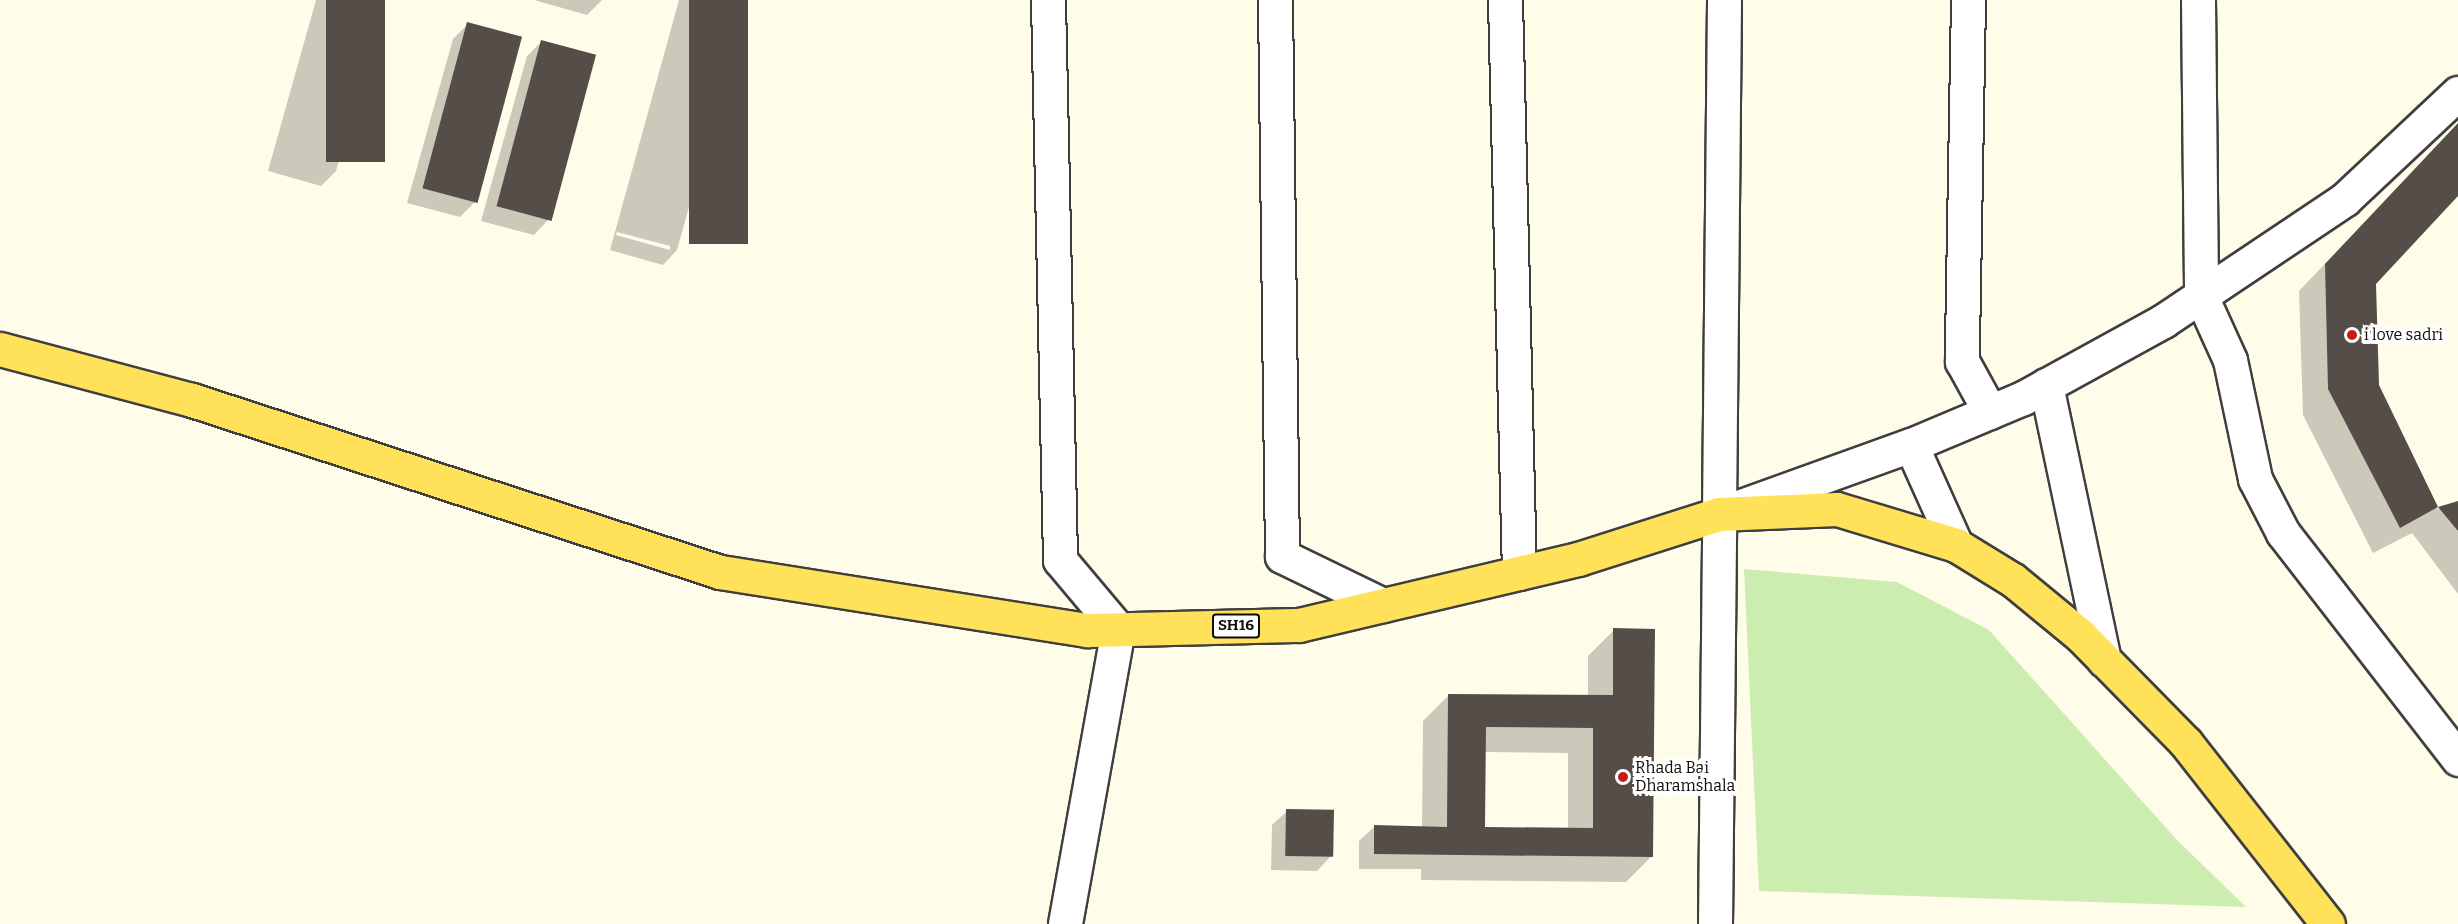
<!DOCTYPE html>
<html>
<head>
<meta charset="utf-8">
<style>
	body { margin:0 }
	#map { position:relative; width:2458px; height:924px; overflow:hidden; background:#fffcea; font-family:Bitter,serif }
	div>[style] { position:absolute }
	.green>* { inset:0; background:#ccedb0 }
	.shadow>* { inset:0; background:#0003 }
	.building>* { inset:0; background:#554d47; transform-origin:0 0 }
	.roads { filter:drop-shadow(2px 0 #3f3f3f) drop-shadow(-2px 0 #3f3f3f) drop-shadow(0 2px #3f3f3f) drop-shadow(0 -2px #3f3f3f) }
	.street>* { height:33px; margin:-16.5px; padding:0 16.5px; transform-origin:16.5px; border-radius:16.5px; background:#fff }
	.primary>* { height:33px; margin:-16.5px; padding:0 16.5px; transform-origin:16.5px; border-radius:16.5px; background:#ffe15a }
	.dots>* { width:16px; height:16px; translate:-50% -50%; box-sizing:border-box; border:3px solid #fff; border-radius:50% }
	span { translate:-50% -50%; white-space:nowrap; text-align:center; line-height:1.15; -webkit-text-stroke:6px #fff; paint-order:stroke }
	.shield-label span { padding:2px 4px; background:#fff; border:2px solid; border-radius:4px; -webkit-text-stroke-width:0 }
	.shield-label { font-size:15px; color:#0c0c0c; font-weight:700 }
	.poi-label { font-size:16px; color:#0c0c0c }
	.left { translate:0 -50%; text-align:left }
</style>
</head>
<body>
<div id="map">
	<div class="green">
		<div style="clip-path:polygon(1744px 569px,1897px 582px,1989px 630px,2177px 840px,2246px 907px,1759px 891px)"></div>
	</div>
	<div class="shadow">
		<div style="clip-path:polygon(316px 0,383px 0,336px 171px,321px 186px,268px 171px)"></div>
		<div style="clip-path:polygon(534px 0,602px 0,587px 15px)"></div>
		<div style="clip-path:polygon(evenodd,679px 0,747px 0,677px 250px,663px 265px,610px 250px,679px 0,617px 232px,670px 246px,670px 250px,616px 235px,617px 232px)"></div>
		<div style="clip-path:polygon(468px 24px,475px 202px,460px 217px,407px 203px,453px 39px)"></div>
		<div style="clip-path:polygon(542px 41px,548px 220px,534px 235px,481px 221px,527px 56px)"></div>
		<div style="clip-path:polygon(2458px 124px,2458px 194px,2375px 284px,2378px 386px,2437px 509px,2458px 503px,2458px 594px,2412px 533px,2373px 553px,2303px 415px,2299px 291px)"></div>
		<div style="clip-path:polygon(evenodd,1614px 630px,1652px 856px,1626px 882px,1421px 880px,1421px 869px,1359px 869px,1359px 841px,1374px 827px,1422px 828px,1423px 721px,1449px 695px,1588px 697px,1588px 656px,1614px 630px,1484px 752px,1568px 753px,1568px 829px,1484px 829px,1484px 752px)"></div>
		<div style="clip-path:polygon(1287px 811px,1331px 856px,1317px 871px,1271px 870px,1272px 825px)"></div>
	</div>
	<div class="building">
		<div style="left:326px;top:0;width:59px;height:162px"></div>
		<div style="left:689px;top:0;width:59px;height:244px"></div>
		<div style="left:467px;top:22px;width:57px;height:172px;rotate:15deg"></div>
		<div style="left:541px;top:40px;width:57px;height:172px;rotate:15deg"></div>
		<div style="clip-path:polygon(2458px 123px,2458px 196px,2376px 284px,2379px 385px,2438px 507px,2400px 528px,2328px 389px,2325px 264px)"></div>
		<div style="clip-path:polygon(2458px 501px,2458px 531px,2438px 507px)"></div>
		<div style="clip-path:polygon(evenodd,1613px 628px,1655px 629px,1653px 857px,1374px 854px,1374px 825px,1447px 827px,1448px 694px,1613px 695px,1613px 628px,1486px 727px,1593px 728px,1593px 828px,1485px 827px,1486px 727px)"></div>
		<div style="left:1286px;top:809px;width:48px;height:47px;rotate:1deg"></div>
	</div>
	<div class="roads">
		<div class="street">
			<div style="left:1048px;top:0;width:560px;rotate:88.77deg"></div>
			<div style="left:1060px;top:560px;width:90px;rotate:50deg"></div>
			<div style="left:1118px;top:629px;width:300px;rotate:100.2deg"></div>
			<div style="left:1275px;top:0;width:556px;rotate:89.28deg"></div>
			<div style="left:1282px;top:556px;width:112px;rotate:25.9deg"></div>
			<div style="left:1505px;top:0;width:573px;rotate:88.6deg"></div>
			<div style="left:1968px;top:0;width:361px;rotate:91deg"></div>
			<div style="left:1962px;top:361px;width:58px;rotate:61.2deg"></div>
			<div style="left:2198px;top:0;width:296px;rotate:89.4deg"></div>
			<div style="left:2201px;top:296px;width:70px;rotate:65.6deg"></div>
			<div style="left:2230px;top:360px;width:122px;rotate:78.1deg"></div>
			<div style="left:2255px;top:479px;width:61px;rotate:62.6deg"></div>
			<div style="left:2283px;top:533px;width:286px;rotate:52.2deg"></div>
			<div style="left:2046px;top:385px;width:281px;rotate:78.1deg"></div>
			<div style="left:1911px;top:445px;width:121px;rotate:-22.8deg"></div>
			<div style="left:2023px;top:398px;width:160px;rotate:-28.8deg"></div>
			<div style="left:2163px;top:321px;width:219px;rotate:-33.8deg"></div>
			<div style="left:2345px;top:199px;width:155px;rotate:-43.2deg"></div>
			<div style="left:1719px;top:514px;width:514px;rotate:-89.44deg"></div>
			<div style="left:1715px;top:924px;width:410px;rotate:-89.4deg"></div>
			<div style="left:1719px;top:514px;width:204px;rotate:-19.8deg"></div>
			<div style="left:1911px;top:445px;width:110px;rotate:65.8deg"></div>
		</div>
		<div class="primary">
			<div style="left:0;top:349px;width:199px;rotate:14.9deg"></div>
			<div style="left:192px;top:400px;width:555px;rotate:18.04deg"></div>
			<div style="left:720px;top:572px;width:372px;rotate:9deg"></div>
			<div style="left:1087px;top:630px;width:212px;rotate:-1.4deg"></div>
			<div style="left:1299px;top:625px;width:287px;rotate:-13.3deg"></div>
			<div style="left:1578px;top:559px;width:148px;rotate:-17.7deg"></div>
			<div style="left:1719px;top:514px;width:118px;rotate:-2.4deg"></div>
			<div style="left:1837px;top:509px;width:124px;rotate:16.8deg"></div>
			<div style="left:1956px;top:545px;width:67px;rotate:31.6deg"></div>
			<div style="left:2013px;top:580px;width:87px;rotate:39.4deg"></div>
			<div style="left:2080px;top:635px;width:151px;rotate:45.5deg"></div>
			<div style="left:2186px;top:743px;width:230px;rotate:51.9deg"></div>
		</div>
	</div>
	<div class="dots">
		<div style="left:2352px;top:335px;background:#c91916"></div>
		<div style="left:1623px;top:777px;background:#c91916"></div>
	</div>
	<div class="shield-label">
		<span style="left:1236px;top:626px">SH16</span>
	</div>
	<div class="poi-label">
		<span class="left" style="left:2364px;top:335px">i love sadri</span>
		<span class="left" style="left:1635px;top:777px">Rhada Bai<br>Dharamshala</span>
	</div>
</div>
</body>
</html>
